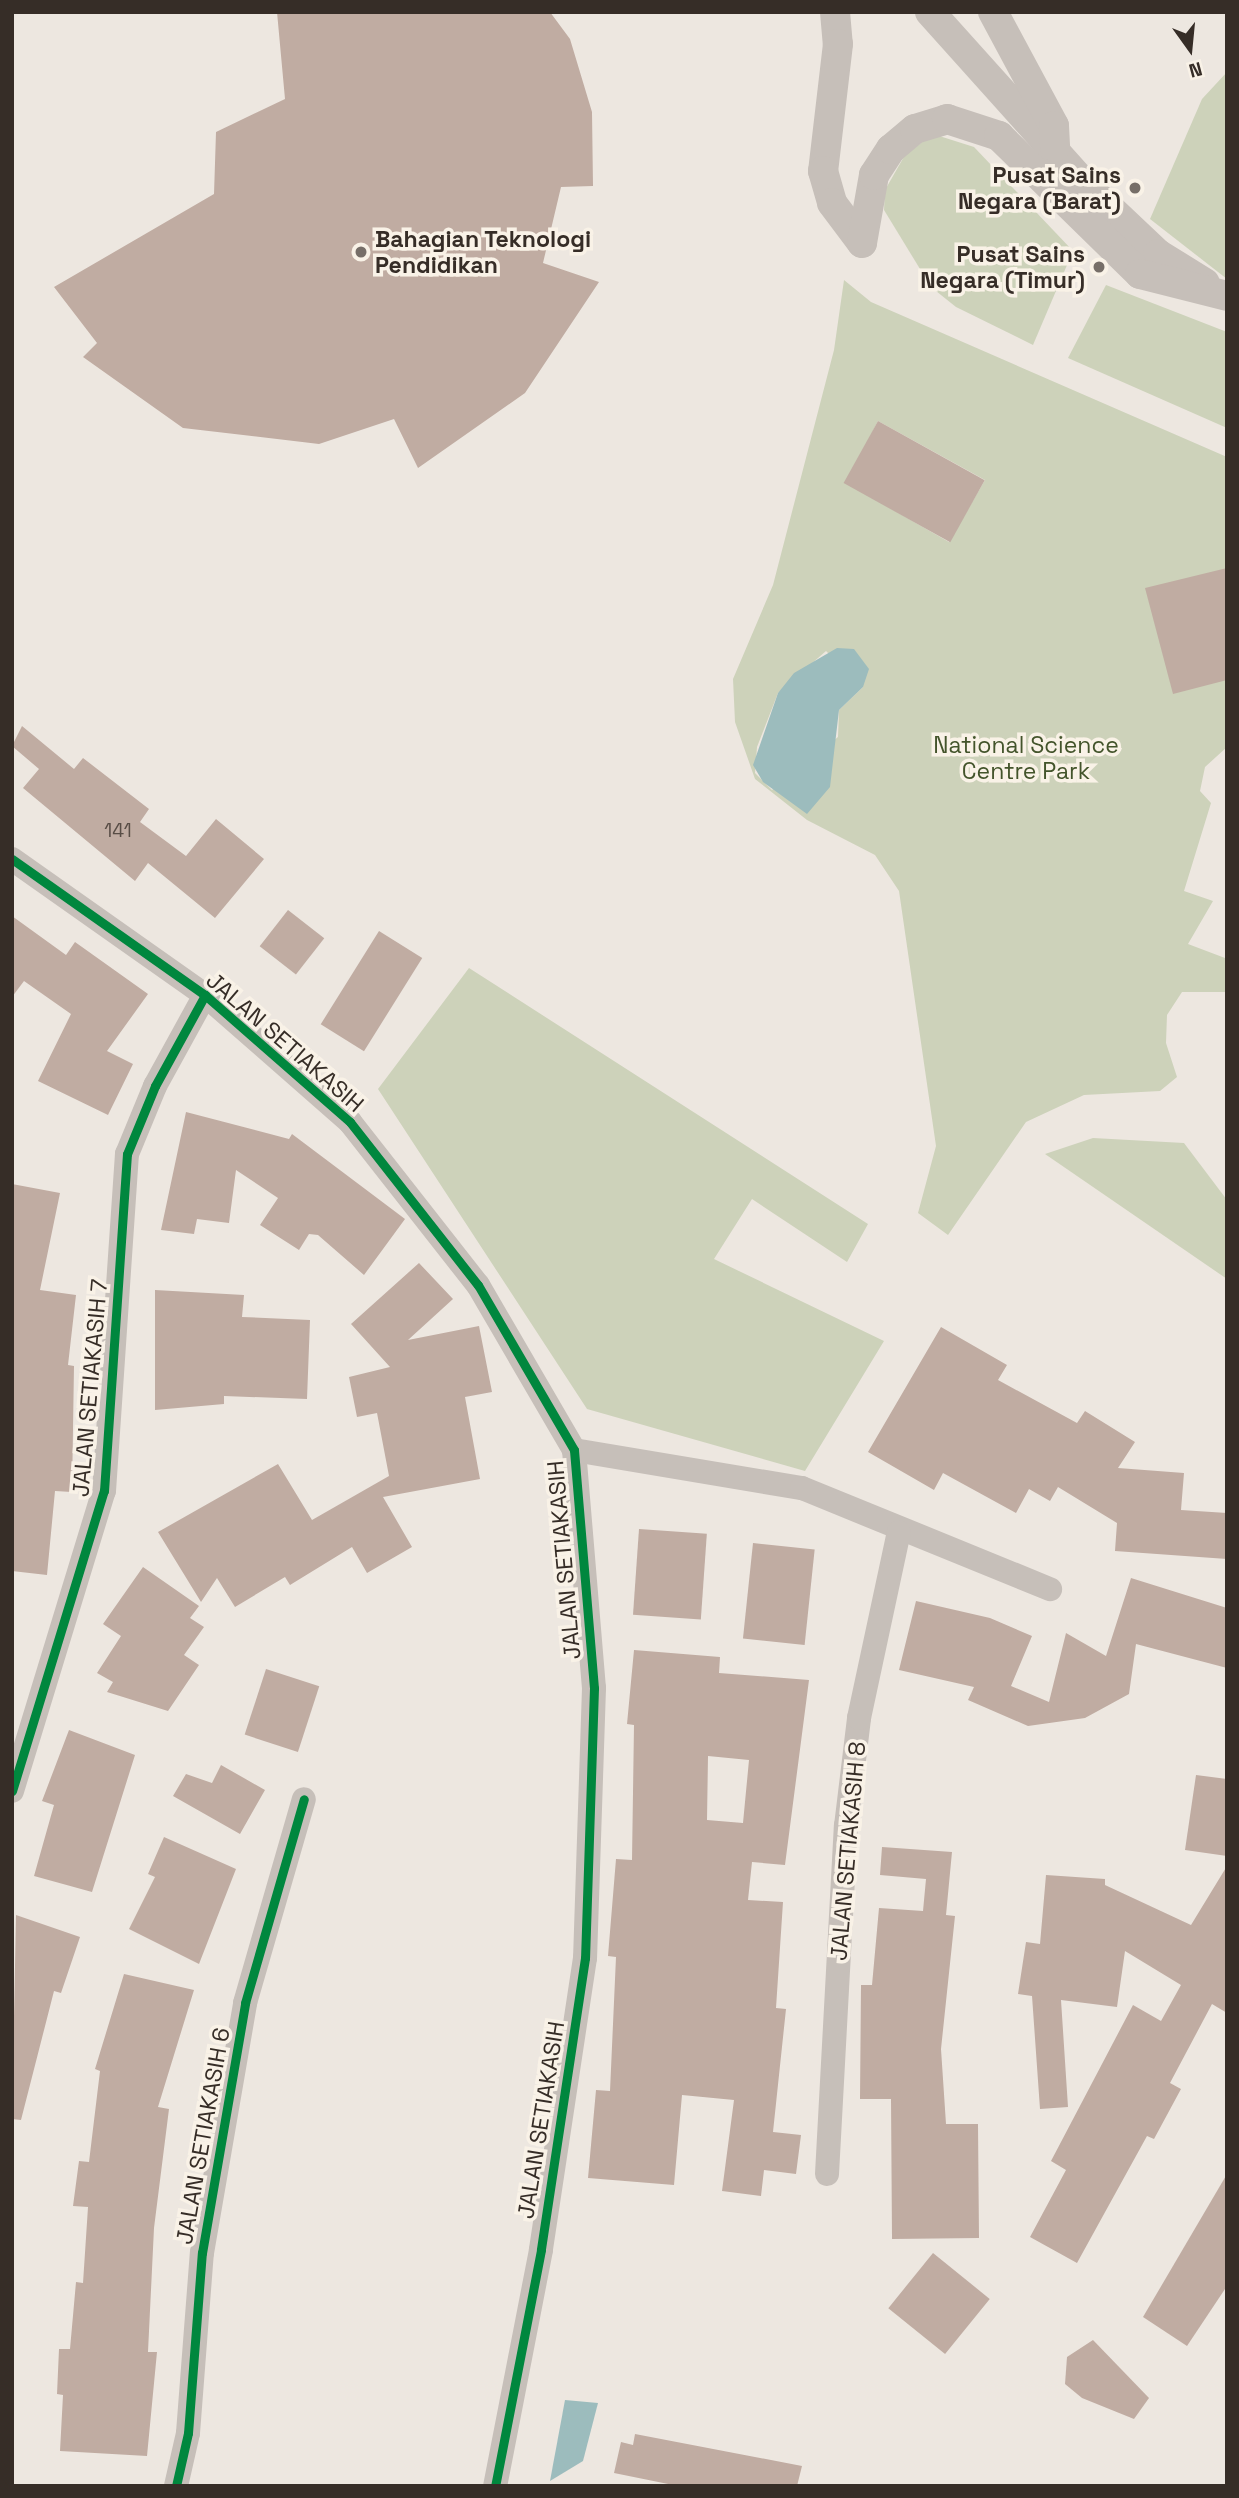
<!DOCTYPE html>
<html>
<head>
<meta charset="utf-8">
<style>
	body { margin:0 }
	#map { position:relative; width:1239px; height:2498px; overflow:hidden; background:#ede7e0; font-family:"Space Grotesk",sans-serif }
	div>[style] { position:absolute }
	.green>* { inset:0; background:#cdd2ba }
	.water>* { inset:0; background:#9cbcbd }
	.building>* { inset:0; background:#c0aca2; transform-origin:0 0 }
	.minor>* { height:24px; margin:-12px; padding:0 12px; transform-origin:12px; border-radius:12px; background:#c6bfb9 }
	.tertiary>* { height:30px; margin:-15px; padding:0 15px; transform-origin:15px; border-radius:15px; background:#c6bfb9 }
	.cycleway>* { height:9px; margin:-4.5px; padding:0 4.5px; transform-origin:4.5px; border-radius:4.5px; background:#00873e }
	.dots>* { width:19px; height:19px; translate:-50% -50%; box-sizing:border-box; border:4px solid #f9f2e7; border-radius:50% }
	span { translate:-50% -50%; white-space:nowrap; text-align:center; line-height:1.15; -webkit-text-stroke:7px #f9f2e7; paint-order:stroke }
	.number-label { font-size:19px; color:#584d46 }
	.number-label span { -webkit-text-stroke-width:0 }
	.poi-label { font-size:23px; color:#362d27; font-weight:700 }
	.right { translate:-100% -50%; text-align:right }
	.left { translate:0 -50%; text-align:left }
	.park-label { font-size:23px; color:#43542b }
	.street-label { font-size:23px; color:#362d27 }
	.frame { position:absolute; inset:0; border:14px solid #362d27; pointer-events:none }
	.north { position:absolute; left:1155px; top:14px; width:70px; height:70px; -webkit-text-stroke:5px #f9f2e7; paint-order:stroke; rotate:165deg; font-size:19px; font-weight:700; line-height:28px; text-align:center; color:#362d27 }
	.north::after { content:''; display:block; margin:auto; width:24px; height:32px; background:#362d27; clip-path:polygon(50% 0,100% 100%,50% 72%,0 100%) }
</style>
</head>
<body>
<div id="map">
	<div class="green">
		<div style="clip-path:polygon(1227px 72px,1227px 279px,1150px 219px,1202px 99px)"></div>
		<div style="clip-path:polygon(933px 134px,974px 147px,1073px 251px,1033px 345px,956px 307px,931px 287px,884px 210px,885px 190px,905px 155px)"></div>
		<div style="clip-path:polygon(evenodd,844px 280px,871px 302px,1227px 457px,1227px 747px,1205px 767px,1200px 791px,1211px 803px,1184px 891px,1213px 901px,1188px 944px,1225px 958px,1225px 992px,1182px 992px,1167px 1015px,1166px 1043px,1177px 1077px,1160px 1091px,1084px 1095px,1026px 1122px,948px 1235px,918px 1213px,936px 1146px,899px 891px,875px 855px,807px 820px,755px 779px,735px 722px,733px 679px,773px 585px,834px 350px,844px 280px,878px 421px,985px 480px,949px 542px,846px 483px,878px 421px,844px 280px,826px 651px,863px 687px,839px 710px,838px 737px,772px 790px,755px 773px,757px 747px,778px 693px,826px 651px)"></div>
		<div style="clip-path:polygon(1106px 285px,1227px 332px,1227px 428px,1068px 358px)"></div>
		<div style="clip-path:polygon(469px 968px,868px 1224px,847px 1262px,752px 1199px,714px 1259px,884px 1341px,805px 1471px,587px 1409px,378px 1089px)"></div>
		<div style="clip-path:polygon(1093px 1138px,1184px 1143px,1227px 1200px,1227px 1279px,1045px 1154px)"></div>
	</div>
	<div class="water">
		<div style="clip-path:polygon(837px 648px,854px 649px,869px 669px,863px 687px,839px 710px,830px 787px,807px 814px,763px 782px,753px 765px,778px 693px,794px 673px)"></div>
		<div style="clip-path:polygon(565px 2400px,598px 2403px,583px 2461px,550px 2481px)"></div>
	</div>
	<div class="building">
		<div style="clip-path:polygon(277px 12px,550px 12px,570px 39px,592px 112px,593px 186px,561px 187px,543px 263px,599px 282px,525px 393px,418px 468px,394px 419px,319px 444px,183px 428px,83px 357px,97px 343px,54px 287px,214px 194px,216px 132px,285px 99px)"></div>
		<div style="left:878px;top:421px;width:122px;height:71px;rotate:29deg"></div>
		<div style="clip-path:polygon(1227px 568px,1227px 680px,1173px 694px,1145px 588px)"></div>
		<div style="clip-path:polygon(22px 726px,74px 769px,83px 758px,149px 809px,140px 822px,186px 856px,216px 819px,264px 859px,215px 918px,148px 863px,135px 881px,23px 788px,39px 769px,12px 746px)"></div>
		<div style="left:288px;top:910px;width:46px;height:46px;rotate:38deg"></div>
		<div style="clip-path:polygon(12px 916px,66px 955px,75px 942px,148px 994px,107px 1051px,133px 1064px,108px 1115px,38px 1081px,71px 1014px,24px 981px,12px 997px)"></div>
		<div style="left:379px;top:931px;width:51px;height:110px;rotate:32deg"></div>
		<div style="clip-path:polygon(186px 1112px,289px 1139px,292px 1134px,405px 1219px,364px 1275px,318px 1235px,309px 1234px,299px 1250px,260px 1225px,278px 1198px,236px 1170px,229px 1223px,197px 1219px,194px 1234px,161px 1230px)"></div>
		<div style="clip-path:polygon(12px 1184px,60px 1193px,40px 1290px,76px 1295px,68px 1365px,74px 1366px,72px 1492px,55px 1491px,47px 1575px,12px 1571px)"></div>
		<div style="clip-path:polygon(419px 1263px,453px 1299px,408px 1340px,479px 1326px,492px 1392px,465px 1397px,480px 1479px,383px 1497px,412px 1547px,367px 1573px,352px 1547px,290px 1585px,285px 1577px,235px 1607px,217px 1578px,201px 1602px,158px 1532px,278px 1464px,312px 1520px,389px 1476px,377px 1413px,357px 1417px,349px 1377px,390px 1367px,351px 1324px)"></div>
		<div style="clip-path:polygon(155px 1290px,244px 1295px,242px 1317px,310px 1320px,307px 1399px,224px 1396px,224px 1404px,155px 1410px)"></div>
		<div style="clip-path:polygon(941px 1327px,1007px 1365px,998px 1380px,1077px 1423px,1085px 1411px,1135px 1442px,1118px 1468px,1184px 1473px,1181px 1510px,1227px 1513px,1227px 1559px,1115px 1551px,1117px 1523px,1058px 1487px,1050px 1501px,1029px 1489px,1016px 1513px,943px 1473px,934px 1490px,868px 1452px)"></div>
		<div style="left:639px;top:1529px;width:68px;height:86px;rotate:4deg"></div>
		<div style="left:753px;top:1543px;width:62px;height:96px;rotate:6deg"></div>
		<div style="clip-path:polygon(143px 1567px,199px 1606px,190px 1618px,204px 1627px,184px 1655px,199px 1665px,168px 1711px,107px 1692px,113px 1682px,97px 1673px,121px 1636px,103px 1624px)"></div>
		<div style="clip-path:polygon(1131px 1578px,1227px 1608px,1227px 1668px,1136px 1644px,1129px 1694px,1085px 1718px,1028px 1726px,968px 1700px,974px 1687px,899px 1670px,916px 1601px,990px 1618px,1032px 1636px,1011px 1686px,1049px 1702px,1066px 1633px,1106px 1656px)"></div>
		<div style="clip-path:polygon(evenodd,634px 1650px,720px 1657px,719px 1673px,809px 1680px,785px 1865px,752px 1862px,748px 1900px,783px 1902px,776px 2008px,786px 2009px,773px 2132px,801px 2135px,796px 2174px,764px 2170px,761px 2196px,722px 2191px,734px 2100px,682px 2095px,674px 2185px,588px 2178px,596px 2090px,610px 2091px,616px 1957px,608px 1956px,616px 1859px,632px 1860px,634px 1725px,627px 1724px,634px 1650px,708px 1756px,749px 1760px,743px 1823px,707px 1820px,708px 1756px)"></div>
		<div style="left:266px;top:1669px;width:56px;height:69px;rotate:18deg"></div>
		<div style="clip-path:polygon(69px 1730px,135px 1755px,92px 1892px,34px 1876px,54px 1805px,42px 1801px)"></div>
		<div style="clip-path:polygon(221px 1765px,265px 1790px,240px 1834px,173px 1796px,186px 1774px,212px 1783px)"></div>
		<div style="clip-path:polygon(1196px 1775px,1227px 1779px,1227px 1856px,1185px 1850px)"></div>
		<div style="clip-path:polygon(164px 1837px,236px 1869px,199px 1964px,129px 1929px,155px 1877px,148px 1874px)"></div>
		<div style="clip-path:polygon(882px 1847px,952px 1852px,946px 1915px,955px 1916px,941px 2049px,946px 2124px,978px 2124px,979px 2238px,892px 2239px,891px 2099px,860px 2099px,861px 1985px,872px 1985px,879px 1908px,923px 1911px,926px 1879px,880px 1875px)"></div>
		<div style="clip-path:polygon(1227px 1866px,1227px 2013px,1212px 2004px,1170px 2083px,1181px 2089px,1154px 2139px,1147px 2136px,1077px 2263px,1030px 2237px,1066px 2170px,1051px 2161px,1133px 2005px,1161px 2021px,1181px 1985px,1125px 1951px,1117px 2007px,1061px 2000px,1068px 2107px,1040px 2109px,1032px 1996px,1018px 1994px,1026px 1942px,1040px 1944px,1046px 1875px,1105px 1879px,1105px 1885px,1191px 1925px)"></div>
		<div style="clip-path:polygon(16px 1915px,80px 1937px,61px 1993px,54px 1991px,21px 2120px,12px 2119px)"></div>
		<div style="clip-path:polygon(124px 1974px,194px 1990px,158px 2107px,169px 2109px,154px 2228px,148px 2352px,157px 2352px,147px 2456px,60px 2451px,63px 2395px,57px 2394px,59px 2349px,70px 2349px,76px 2282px,83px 2283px,88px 2207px,73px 2206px,79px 2161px,89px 2162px,100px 2071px,95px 2069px)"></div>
		<div style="clip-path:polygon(1227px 2174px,1227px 2286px,1187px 2346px,1143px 2317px)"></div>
		<div style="left:933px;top:2253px;width:73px;height:71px;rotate:39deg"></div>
		<div style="clip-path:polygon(1093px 2340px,1149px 2398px,1134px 2419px,1082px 2398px,1065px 2384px,1067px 2357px)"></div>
		<div style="clip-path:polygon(635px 2434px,802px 2466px,797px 2486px,678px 2486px,614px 2473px,621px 2442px,633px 2445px)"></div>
	</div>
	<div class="minor">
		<div style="left:12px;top:859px;width:236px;rotate:35.2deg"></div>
		<div style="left:205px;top:995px;width:193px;rotate:41.2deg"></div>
		<div style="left:350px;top:1122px;width:207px;rotate:51.9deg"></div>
		<div style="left:478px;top:1285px;width:191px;rotate:59.8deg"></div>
		<div style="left:574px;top:1450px;width:239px;rotate:85.2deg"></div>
		<div style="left:594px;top:1688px;width:270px;rotate:91.9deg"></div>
		<div style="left:585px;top:1958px;width:295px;rotate:98.6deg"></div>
		<div style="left:541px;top:2250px;width:240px;rotate:101deg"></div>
		<div style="left:574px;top:1450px;width:231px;rotate:9.5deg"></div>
		<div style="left:802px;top:1488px;width:268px;rotate:22.2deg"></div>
		<div style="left:12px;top:1791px;width:314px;rotate:-73deg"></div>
		<div style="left:104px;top:1491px;width:338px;rotate:-86.1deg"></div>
		<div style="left:127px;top:1154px;width:74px;rotate:-67.6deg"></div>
		<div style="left:155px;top:1086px;width:104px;rotate:-61.2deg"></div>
		<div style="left:827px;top:2174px;width:349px;rotate:-86.9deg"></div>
		<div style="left:846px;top:1826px;width:109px;rotate:-83.1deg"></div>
		<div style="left:859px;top:1718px;width:190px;rotate:-77.9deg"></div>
		<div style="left:176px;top:2486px;width:54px;rotate:-77.2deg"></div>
		<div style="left:188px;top:2433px;width:181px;rotate:-85.6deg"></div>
		<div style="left:202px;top:2253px;width:254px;rotate:-80.2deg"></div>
		<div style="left:245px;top:2003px;width:212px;rotate:-73.9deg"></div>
	</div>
	<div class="tertiary">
		<div style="left:835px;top:12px;width:32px;rotate:85deg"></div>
		<div style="left:838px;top:44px;width:128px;rotate:96.7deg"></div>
		<div style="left:823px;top:171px;width:33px;rotate:74deg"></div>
		<div style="left:832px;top:203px;width:50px;rotate:53.1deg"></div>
		<div style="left:930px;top:12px;width:237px;rotate:48.1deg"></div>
		<div style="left:1088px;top:188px;width:96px;rotate:43.3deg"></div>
		<div style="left:1158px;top:254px;width:55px;rotate:31.7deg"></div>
		<div style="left:993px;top:12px;width:129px;rotate:61.8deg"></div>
		<div style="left:1054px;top:126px;width:21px;rotate:87deg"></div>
		<div style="left:862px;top:243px;width:69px;rotate:-80deg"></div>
		<div style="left:874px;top:175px;width:31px;rotate:-57deg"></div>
		<div style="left:891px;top:149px;width:31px;rotate:-40deg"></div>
		<div style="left:915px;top:129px;width:34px;rotate:-17deg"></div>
		<div style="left:947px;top:119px;width:55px;rotate:18.1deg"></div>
		<div style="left:999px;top:136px;width:197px;rotate:44.4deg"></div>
		<div style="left:1140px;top:274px;width:90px;rotate:14.2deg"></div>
	</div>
	<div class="cycleway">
		<div style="left:12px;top:859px;width:236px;rotate:35.2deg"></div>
		<div style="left:205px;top:995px;width:193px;rotate:41.2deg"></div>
		<div style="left:350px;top:1122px;width:207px;rotate:51.9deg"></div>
		<div style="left:478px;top:1285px;width:191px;rotate:59.8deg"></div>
		<div style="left:574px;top:1450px;width:239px;rotate:85.2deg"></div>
		<div style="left:594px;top:1688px;width:270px;rotate:91.9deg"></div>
		<div style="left:585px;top:1958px;width:295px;rotate:98.6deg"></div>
		<div style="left:541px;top:2250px;width:240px;rotate:101deg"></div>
		<div style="left:12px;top:1791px;width:314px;rotate:-73deg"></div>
		<div style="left:104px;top:1491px;width:338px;rotate:-86.1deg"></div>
		<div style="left:127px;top:1154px;width:74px;rotate:-67.6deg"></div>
		<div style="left:155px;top:1086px;width:104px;rotate:-61.2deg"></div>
		<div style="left:176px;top:2486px;width:54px;rotate:-77.2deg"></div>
		<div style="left:188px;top:2433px;width:181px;rotate:-85.6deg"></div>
		<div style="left:202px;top:2253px;width:254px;rotate:-80.2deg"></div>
		<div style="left:245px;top:2003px;width:212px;rotate:-73.9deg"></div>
	</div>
	<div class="dots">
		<div style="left:1135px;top:188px;background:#766e68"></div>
		<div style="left:361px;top:252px;background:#766e68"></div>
		<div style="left:1099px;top:267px;background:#766e68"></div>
	</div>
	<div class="number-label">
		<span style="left:118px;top:831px">141</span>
	</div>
	<div class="poi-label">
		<span class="right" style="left:1121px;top:188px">Pusat Sains<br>Negara (Barat)</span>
		<span class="left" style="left:375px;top:252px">Bahagian Teknologi<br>Pendidikan</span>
		<span class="right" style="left:1085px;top:267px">Pusat Sains<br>Negara (Timur)</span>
	</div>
	<div class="park-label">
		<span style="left:1026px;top:758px">National Science<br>Centre Park</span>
	</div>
	<div class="street-label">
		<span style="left:285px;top:1042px;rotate:41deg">JALAN SETIAKASIH</span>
		<span style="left:90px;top:1388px;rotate:-85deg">JALAN SETIAKASIH 7</span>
		<span style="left:564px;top:1560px;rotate:-95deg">JALAN SETIAKASIH</span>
		<span style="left:848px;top:1851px;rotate:-85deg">JALAN SETIAKASIH 8</span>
		<span style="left:541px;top:2120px;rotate:-81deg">JALAN SETIAKASIH</span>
		<span style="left:203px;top:2136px;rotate:-80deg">JALAN SETIAKASIH 6</span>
	</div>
	<div class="frame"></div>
	<div class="north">N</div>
</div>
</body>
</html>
